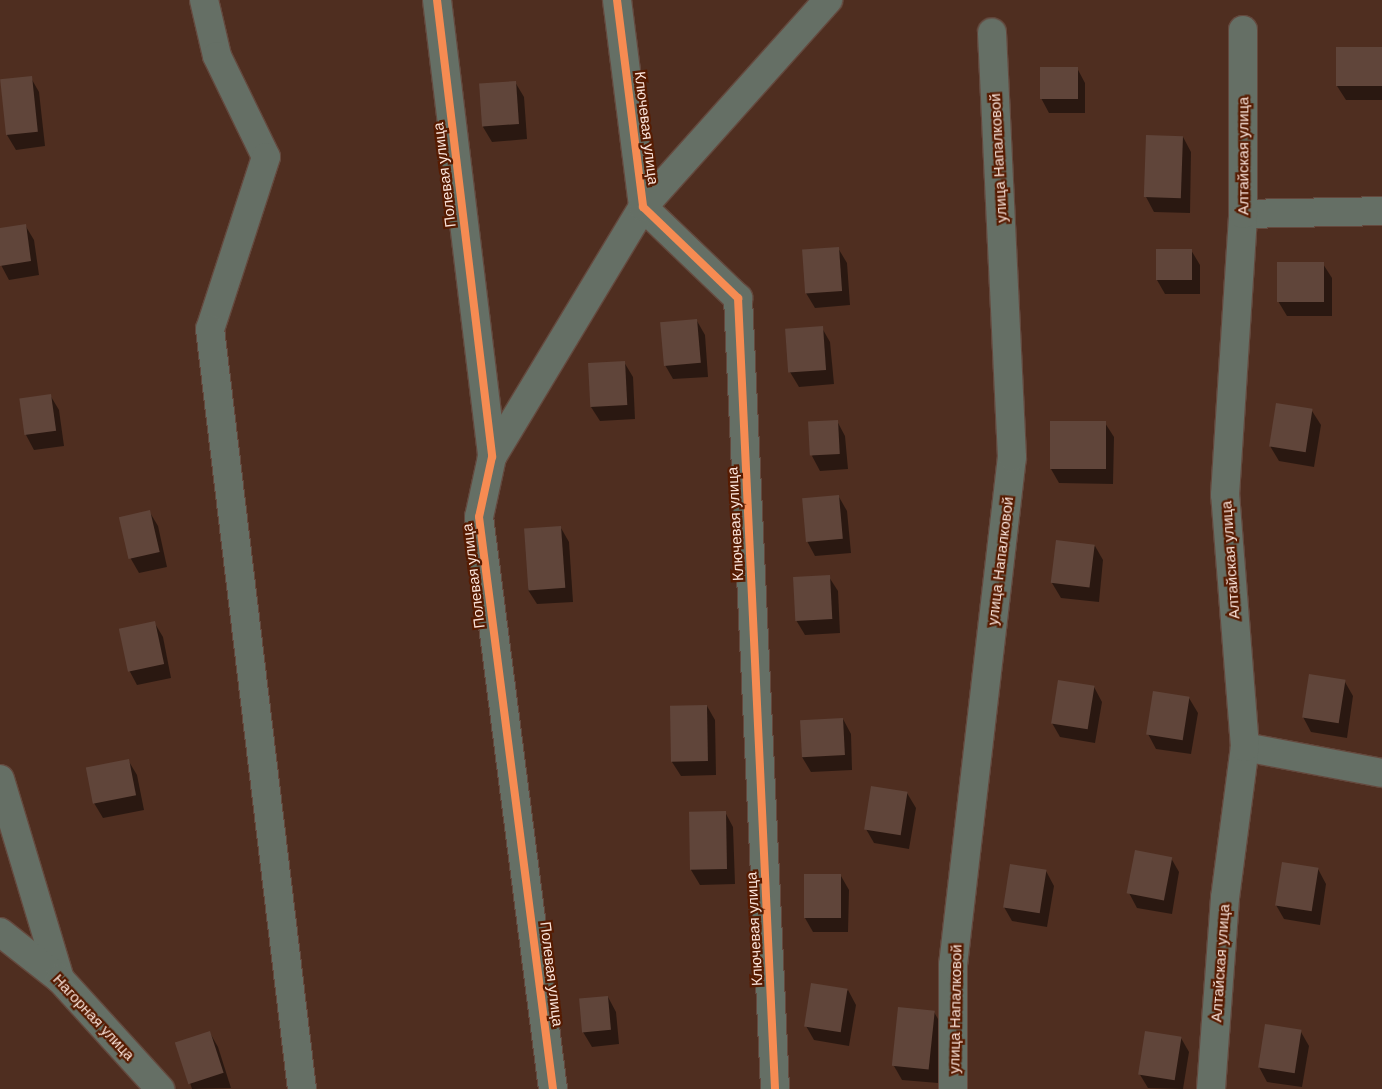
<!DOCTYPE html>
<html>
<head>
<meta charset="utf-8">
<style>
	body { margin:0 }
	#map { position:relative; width:1382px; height:1089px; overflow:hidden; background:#4f2e20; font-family:Helvetica,sans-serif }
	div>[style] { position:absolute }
	.shadow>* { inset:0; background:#0007 }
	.building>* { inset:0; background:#60453a; transform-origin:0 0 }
	.roads { filter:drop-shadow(1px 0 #64493e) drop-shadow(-1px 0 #64493e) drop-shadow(0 1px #64493e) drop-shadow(0 -1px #64493e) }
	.minor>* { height:28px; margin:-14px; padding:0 14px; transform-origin:14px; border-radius:14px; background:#656f65 }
	.cycleway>* { height:8px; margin:-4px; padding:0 4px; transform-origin:4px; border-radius:4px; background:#f68b52 }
	span { translate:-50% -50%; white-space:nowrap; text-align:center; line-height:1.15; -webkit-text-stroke:4.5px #561b01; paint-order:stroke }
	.street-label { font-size:15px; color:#fbe4db }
</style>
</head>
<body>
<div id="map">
	<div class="shadow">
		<div style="clip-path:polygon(1382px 48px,1382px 100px,1346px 100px,1337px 86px)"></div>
		<div style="clip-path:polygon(1077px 68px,1085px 83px,1085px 113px,1049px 113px,1041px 98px)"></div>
		<div style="clip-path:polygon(31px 78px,39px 92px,45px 146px,16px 150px,7px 135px,1px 81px)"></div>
		<div style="clip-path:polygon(515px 82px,524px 97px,527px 139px,492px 142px,483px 127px)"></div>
		<div style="clip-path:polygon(1148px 136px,1183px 137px,1191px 152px,1190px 213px,1154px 212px,1146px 197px)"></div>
		<div style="clip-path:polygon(25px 225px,34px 240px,39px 275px,9px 280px,1px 265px,0 229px)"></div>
		<div style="clip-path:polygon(838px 248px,847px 263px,850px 305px,815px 308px,806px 293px)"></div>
		<div style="clip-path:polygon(1191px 250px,1200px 265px,1200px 294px,1165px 294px,1157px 280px)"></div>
		<div style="clip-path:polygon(1323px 264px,1332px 278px,1332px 316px,1287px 316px,1278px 301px)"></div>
		<div style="clip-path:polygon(697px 321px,705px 335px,708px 377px,673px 379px,665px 365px)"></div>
		<div style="clip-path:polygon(822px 328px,830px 342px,834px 384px,799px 387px,790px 372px)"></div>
		<div style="clip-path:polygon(624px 362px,633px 377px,635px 419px,600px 421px,591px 407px)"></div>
		<div style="clip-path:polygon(50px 395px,59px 410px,64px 446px,34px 450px,26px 435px,21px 400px)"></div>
		<div style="clip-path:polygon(1312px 411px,1321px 425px,1314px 467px,1279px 461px,1270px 446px)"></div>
		<div style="clip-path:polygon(837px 421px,845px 436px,848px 469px,820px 471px,812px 456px)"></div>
		<div style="clip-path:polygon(1105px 423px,1114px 437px,1113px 484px,1059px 483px,1051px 469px)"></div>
		<div style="clip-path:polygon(839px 497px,847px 511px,851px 553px,815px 556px,807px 541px)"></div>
		<div style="clip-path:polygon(149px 511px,158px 526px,167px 567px,139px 573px,131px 559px,121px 518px)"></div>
		<div style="clip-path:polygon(561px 528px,569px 542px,573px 602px,537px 604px,528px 590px)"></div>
		<div style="clip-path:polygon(1095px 546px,1103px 560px,1099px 602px,1061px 598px,1052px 583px)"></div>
		<div style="clip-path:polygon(829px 577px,838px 591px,840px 633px,805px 635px,796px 620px)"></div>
		<div style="clip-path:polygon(154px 622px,163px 637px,171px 678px,137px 685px,129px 670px)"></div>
		<div style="clip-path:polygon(1345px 682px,1353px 696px,1347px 738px,1311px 732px,1303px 717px)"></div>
		<div style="clip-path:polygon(1094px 687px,1102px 702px,1095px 743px,1060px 737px,1052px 723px)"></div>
		<div style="clip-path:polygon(1189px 698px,1198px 713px,1191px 754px,1156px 749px,1148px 734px)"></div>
		<div style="clip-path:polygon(707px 706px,715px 720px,716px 775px,681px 776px,672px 762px)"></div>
		<div style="clip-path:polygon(843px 719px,851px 734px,852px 770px,811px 772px,802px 757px)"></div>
		<div style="clip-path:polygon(128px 760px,137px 775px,144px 810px,103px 818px,94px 803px)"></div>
		<div style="clip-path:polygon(907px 793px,916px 808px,909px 849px,874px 843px,866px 829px)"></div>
		<div style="clip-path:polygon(725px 812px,733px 827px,735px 884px,700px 885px,691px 870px,690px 813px)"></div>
		<div style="clip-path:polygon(1136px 852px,1171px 858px,1179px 872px,1172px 914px,1137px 908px,1129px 893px)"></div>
		<div style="clip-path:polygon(1318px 869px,1326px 884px,1320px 925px,1284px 919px,1276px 905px)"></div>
		<div style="clip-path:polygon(1046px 871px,1054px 886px,1047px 927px,1012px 921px,1004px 907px)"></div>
		<div style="clip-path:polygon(841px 876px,849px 890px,848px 932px,813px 932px,805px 918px)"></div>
		<div style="clip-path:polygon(848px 990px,856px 1005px,849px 1046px,814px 1040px,806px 1026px)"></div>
		<div style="clip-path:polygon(608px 997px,616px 1012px,619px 1044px,592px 1047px,583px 1032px)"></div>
		<div style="clip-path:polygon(934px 1012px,942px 1026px,938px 1083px,902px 1080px,894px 1066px)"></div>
		<div style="clip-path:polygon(1301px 1032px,1309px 1046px,1302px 1087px,1267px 1082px,1259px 1067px)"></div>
		<div style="clip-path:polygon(210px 1033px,218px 1047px,231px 1088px,192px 1089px,177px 1043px)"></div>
		<div style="clip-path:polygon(1181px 1038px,1189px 1052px,1183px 1089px,1148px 1088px,1139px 1073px)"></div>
	</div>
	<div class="building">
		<div style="left:1336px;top:47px;width:46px;height:39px"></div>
		<div style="left:1040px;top:67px;width:38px;height:32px"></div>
		<div style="left:32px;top:76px;width:56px;height:32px;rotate:84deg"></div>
		<div style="left:516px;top:81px;width:43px;height:37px;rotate:86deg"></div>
		<div style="left:1146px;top:135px;width:37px;height:62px;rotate:2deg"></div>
		<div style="clip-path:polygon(26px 224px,31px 261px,0 266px,0 228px)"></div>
		<div style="left:839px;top:247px;width:44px;height:37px;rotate:86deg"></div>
		<div style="left:1156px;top:249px;width:36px;height:31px"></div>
		<div style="left:1324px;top:262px;width:40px;height:47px;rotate:90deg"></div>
		<div style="left:697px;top:319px;width:44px;height:37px;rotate:85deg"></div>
		<div style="left:823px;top:326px;width:44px;height:38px;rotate:86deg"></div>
		<div style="left:625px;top:361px;width:44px;height:37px;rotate:87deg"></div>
		<div style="left:51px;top:394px;width:37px;height:32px;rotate:82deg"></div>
		<div style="left:1276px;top:403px;width:37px;height:44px;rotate:9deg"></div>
		<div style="left:838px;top:420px;width:34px;height:30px;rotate:87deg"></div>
		<div style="left:1050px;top:421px;width:56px;height:48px"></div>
		<div style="left:839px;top:495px;width:44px;height:37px;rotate:85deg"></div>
		<div style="left:150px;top:510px;width:43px;height:32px;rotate:77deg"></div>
		<div style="left:561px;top:526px;width:62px;height:37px;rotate:86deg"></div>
		<div style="left:1056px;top:540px;width:39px;height:43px;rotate:7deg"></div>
		<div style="left:830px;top:575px;width:44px;height:37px;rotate:87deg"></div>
		<div style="left:155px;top:621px;width:44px;height:37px;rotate:78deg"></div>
		<div style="left:1309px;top:674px;width:37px;height:44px;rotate:9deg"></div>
		<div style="left:1058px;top:680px;width:37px;height:44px;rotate:9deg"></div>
		<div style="left:1153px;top:691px;width:37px;height:44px;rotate:9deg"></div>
		<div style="left:707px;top:705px;width:56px;height:37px;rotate:89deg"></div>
		<div style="left:843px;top:718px;width:37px;height:43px;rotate:87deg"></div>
		<div style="left:129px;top:759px;width:37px;height:44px;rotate:79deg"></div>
		<div style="left:871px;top:786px;width:37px;height:44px;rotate:9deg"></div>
		<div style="left:726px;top:811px;width:58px;height:37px;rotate:89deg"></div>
		<div style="left:1135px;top:850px;width:38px;height:44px;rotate:11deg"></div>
		<div style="left:1282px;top:862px;width:37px;height:44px;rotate:9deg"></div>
		<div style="left:1010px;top:864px;width:37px;height:44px;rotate:9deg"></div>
		<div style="left:804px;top:874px;width:37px;height:44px"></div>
		<div style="left:811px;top:983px;width:37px;height:44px;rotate:9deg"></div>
		<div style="left:608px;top:996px;width:34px;height:29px;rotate:85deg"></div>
		<div style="left:898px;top:1007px;width:37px;height:59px;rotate:6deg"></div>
		<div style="left:1265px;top:1024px;width:37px;height:44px;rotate:9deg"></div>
		<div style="left:210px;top:1031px;width:44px;height:37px;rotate:72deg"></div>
		<div style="left:1145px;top:1031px;width:37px;height:44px;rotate:9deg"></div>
	</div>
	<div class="roads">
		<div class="minor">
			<div style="left:204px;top:0;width:57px;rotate:76.9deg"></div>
			<div style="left:217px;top:56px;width:112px;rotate:64.1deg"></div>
			<div style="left:266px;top:157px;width:181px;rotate:108deg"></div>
			<div style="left:210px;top:329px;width:766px;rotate:83.1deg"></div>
			<div style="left:437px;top:0;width:460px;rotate:83.1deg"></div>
			<div style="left:492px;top:457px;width:61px;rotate:102.2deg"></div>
			<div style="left:479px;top:517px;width:577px;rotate:82.63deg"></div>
			<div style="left:617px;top:0;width:209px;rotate:82.8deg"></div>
			<div style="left:643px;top:207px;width:132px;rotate:43.8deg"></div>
			<div style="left:738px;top:298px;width:792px;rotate:87.32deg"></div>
			<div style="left:1243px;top:214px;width:139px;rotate:-1.2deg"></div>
			<div style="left:492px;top:457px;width:292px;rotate:-58.9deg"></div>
			<div style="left:643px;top:207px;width:278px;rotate:-48.2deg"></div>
			<div style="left:1245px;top:747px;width:139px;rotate:10.7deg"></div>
			<div style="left:0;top:779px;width:209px;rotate:73.3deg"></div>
			<div style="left:0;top:932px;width:76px;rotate:38.1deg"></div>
			<div style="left:60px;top:979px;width:149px;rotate:47.7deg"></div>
			<div style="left:953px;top:1089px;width:124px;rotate:-90deg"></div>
			<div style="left:953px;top:965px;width:511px;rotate:-83.38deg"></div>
			<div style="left:1012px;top:457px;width:425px;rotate:-92.7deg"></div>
			<div style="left:1211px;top:1089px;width:192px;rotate:-85.8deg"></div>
			<div style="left:1225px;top:898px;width:152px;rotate:-82.5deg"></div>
			<div style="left:1245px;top:747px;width:253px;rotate:-94.5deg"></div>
			<div style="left:1225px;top:495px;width:282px;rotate:-86.3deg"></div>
			<div style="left:1243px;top:214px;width:184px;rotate:-90deg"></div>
		</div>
	</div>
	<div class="cycleway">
		<div style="left:437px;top:0;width:460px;rotate:83.1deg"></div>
		<div style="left:492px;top:457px;width:61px;rotate:102.2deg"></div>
		<div style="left:479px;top:517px;width:577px;rotate:82.63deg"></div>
		<div style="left:617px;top:0;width:209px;rotate:82.8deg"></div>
		<div style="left:643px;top:207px;width:132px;rotate:43.8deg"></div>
		<div style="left:738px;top:298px;width:792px;rotate:87.32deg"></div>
	</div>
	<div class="street-label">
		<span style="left:647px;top:128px;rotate:83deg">Ключевая улица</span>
		<span style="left:1243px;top:156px;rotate:-90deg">Алтайская улица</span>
		<span style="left:998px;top:158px;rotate:-93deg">улица Напалковой</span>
		<span style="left:444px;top:175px;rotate:-97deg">Полевая улица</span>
		<span style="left:735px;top:524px;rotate:-93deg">Ключевая улица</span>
		<span style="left:1230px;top:560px;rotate:-94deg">Алтайская улица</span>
		<span style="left:1000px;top:561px;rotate:-83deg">улица Напалковой</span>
		<span style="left:473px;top:576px;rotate:-97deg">Полевая улица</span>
		<span style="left:754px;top:929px;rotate:-93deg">Ключевая улица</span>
		<span style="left:1220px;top:963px;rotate:-86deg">Алтайская улица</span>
		<span style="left:552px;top:974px;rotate:83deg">Полевая улица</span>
		<span style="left:955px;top:1009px;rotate:-89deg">улица Напалковой</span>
		<span style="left:94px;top:1017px;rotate:47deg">Нагорная улица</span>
	</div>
</div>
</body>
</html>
